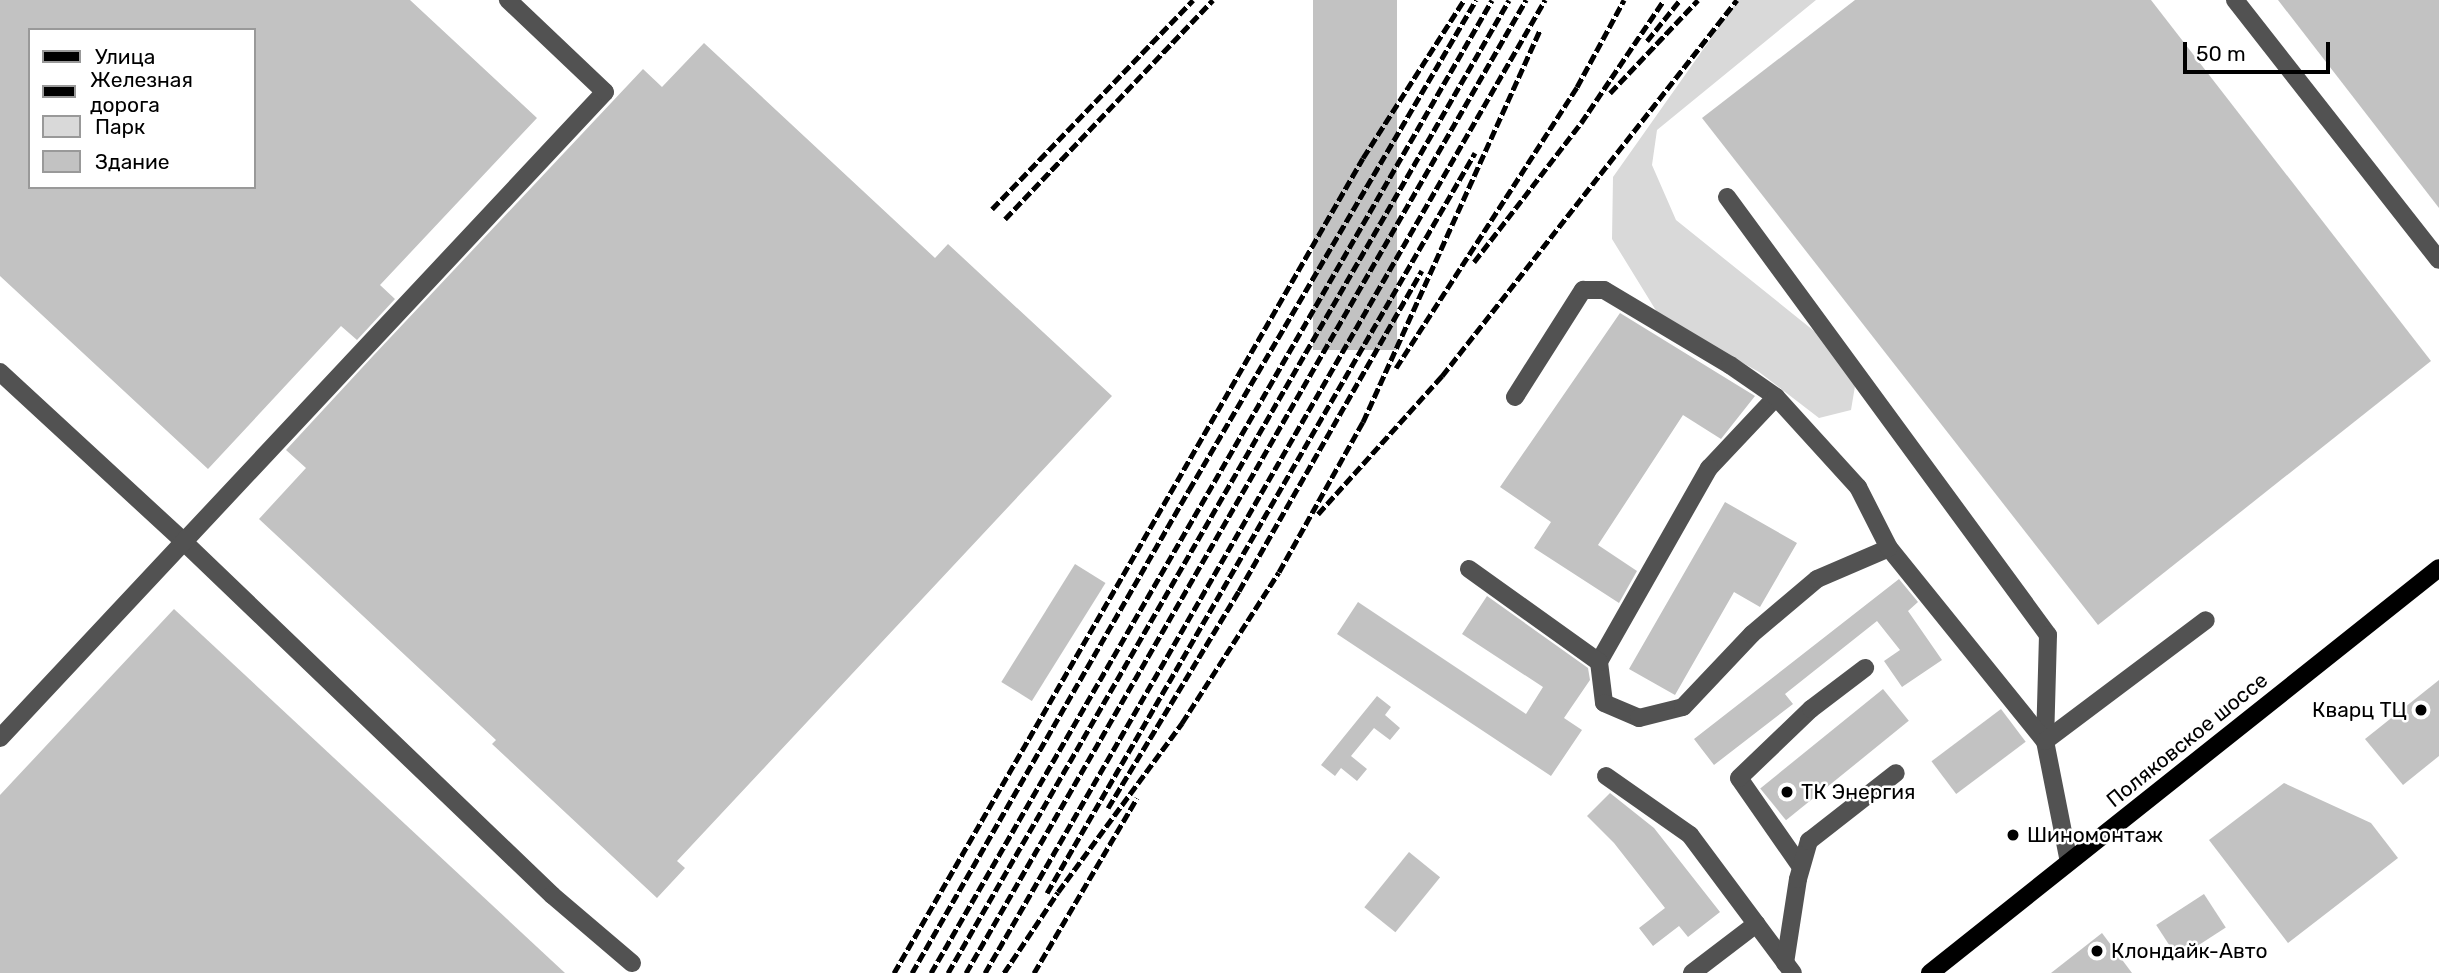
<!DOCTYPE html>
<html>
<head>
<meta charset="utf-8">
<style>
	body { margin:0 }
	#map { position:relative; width:2439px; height:973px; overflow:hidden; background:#fff; font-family:Rubik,sans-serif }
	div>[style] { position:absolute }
	.green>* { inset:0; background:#d9d9d9 }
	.building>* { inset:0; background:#c2c2c2; transform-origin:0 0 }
	.minor>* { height:18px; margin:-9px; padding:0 9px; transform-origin:9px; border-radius:9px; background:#525252 }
	.major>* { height:18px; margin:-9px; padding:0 9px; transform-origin:9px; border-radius:9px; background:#000 }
	.rail>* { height:5px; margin-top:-2.5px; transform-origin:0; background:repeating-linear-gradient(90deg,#000 0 10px,transparent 0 13.5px) }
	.dots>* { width:19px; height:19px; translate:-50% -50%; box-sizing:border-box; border:4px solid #fff; border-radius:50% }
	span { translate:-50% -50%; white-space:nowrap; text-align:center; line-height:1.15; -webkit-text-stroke:5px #fff; paint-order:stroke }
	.poi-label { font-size:21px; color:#000 }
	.right { translate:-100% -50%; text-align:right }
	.left { translate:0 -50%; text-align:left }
	.street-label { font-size:21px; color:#000 }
	.legend { position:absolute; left:28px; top:28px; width:228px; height:161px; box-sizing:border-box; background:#fff; border:2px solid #999; margin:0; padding:9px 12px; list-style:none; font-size:21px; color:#000 }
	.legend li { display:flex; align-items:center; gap:14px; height:35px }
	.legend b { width:35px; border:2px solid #999 }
	.scale { position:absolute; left:2183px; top:42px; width:147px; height:32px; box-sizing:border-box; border:4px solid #000; border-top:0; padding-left:9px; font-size:21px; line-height:24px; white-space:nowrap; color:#000; -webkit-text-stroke:5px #fff; paint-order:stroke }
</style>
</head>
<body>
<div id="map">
	<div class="green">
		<div style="clip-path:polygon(1738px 0,1816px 0,1657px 130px,1652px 165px,1676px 220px,1829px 343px,1856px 380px,1851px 410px,1819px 418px,1759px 372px,1660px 317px,1612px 239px,1613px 177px)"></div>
	</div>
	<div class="building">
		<div style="clip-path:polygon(evenodd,0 0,410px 0,537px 118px,380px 285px,395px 299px,357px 340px,341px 326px,208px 469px,0 276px,0 0,30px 30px,254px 30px,254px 187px,30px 187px,30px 30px)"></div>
		<div style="left:1313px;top:0;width:84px;height:350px"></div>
		<div style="clip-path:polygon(1855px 0,2151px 0,2431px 361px,2098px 625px,1702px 118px)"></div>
		<div style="clip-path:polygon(2278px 0,2439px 0,2439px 208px)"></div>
		<div style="clip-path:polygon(704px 43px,935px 258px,948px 244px,1112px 396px,677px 861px,685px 868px,657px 898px,492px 744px,496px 740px,259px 519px,306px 468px,286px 450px,373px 356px,643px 69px,662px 87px)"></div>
		<div style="clip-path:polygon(1620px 313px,1755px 396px,1721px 439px,1683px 415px,1598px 545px,1637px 571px,1619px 603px,1534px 548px,1551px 522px,1500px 487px)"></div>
		<div style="clip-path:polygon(1725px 502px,1797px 543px,1760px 607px,1734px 592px,1675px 695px,1629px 669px)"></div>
		<div style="left:1075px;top:564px;width:36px;height:139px;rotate:32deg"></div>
		<div style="clip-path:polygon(1899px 579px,1918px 602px,1908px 611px,1942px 660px,1902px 687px,1884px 661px,1900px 650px,1877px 621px,1785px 694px,1793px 704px,1714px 765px,1694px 739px)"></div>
		<div style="clip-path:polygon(1487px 596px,1588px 668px,1590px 680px,1564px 718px,1582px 730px,1551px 776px,1337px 634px,1358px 602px,1526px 714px,1543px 687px,1462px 634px)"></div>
		<div style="clip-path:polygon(174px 609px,565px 973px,0 973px,0 795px)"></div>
		<div style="clip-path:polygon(2439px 680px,2439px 756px,2403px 785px,2365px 739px)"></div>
		<div style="left:1883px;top:689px;width:41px;height:158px;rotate:51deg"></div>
		<div style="clip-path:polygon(1377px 696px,1391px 707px,1385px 715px,1400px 728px,1390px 740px,1374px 728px,1351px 756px,1367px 769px,1357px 781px,1341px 768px,1335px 776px,1321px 765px)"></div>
		<div style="left:2001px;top:709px;width:41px;height:87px;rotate:53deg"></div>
		<div style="clip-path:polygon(2284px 783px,2371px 823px,2398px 858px,2288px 943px,2209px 840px)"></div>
		<div style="clip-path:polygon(1610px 793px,1654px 828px,1720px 912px,1688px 937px,1679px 926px,1653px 946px,1639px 928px,1665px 908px,1614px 843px,1587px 816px)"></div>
		<div style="left:1409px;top:852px;width:40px;height:71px;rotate:39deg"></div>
		<div style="left:2204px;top:894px;width:40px;height:57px;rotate:57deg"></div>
		<div style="clip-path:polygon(2102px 933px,2132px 973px,2051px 973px)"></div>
	</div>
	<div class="minor">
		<div style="left:2235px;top:0;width:330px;rotate:51.9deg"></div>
		<div style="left:1727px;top:197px;width:543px;rotate:53.76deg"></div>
		<div style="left:2048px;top:635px;width:106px;rotate:91.6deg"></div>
		<div style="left:0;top:372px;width:251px;rotate:42.7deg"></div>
		<div style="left:184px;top:542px;width:510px;rotate:43.81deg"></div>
		<div style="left:552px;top:895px;width:105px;rotate:40.4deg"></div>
		<div style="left:1515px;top:397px;width:127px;rotate:-57.6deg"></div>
		<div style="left:1583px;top:290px;width:21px"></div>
		<div style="left:1604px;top:290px;width:147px;rotate:30.8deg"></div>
		<div style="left:1730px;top:365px;width:56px;rotate:34.8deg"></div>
		<div style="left:1776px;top:397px;width:98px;rotate:133.3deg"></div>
		<div style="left:1709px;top:468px;width:223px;rotate:119.6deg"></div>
		<div style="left:1599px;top:662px;width:41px;rotate:83deg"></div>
		<div style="left:1604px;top:703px;width:38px;rotate:23deg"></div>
		<div style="left:1639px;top:718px;width:45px;rotate:-14deg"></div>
		<div style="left:1683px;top:707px;width:100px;rotate:-46.6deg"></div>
		<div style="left:1752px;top:634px;width:85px;rotate:-40.2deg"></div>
		<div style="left:1817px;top:579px;width:78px;rotate:-23.3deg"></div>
		<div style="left:1889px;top:548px;width:248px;rotate:51.1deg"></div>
		<div style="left:2045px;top:741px;width:123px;rotate:78.8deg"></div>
		<div style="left:1776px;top:397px;width:122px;rotate:47.7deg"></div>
		<div style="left:1858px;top:487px;width:68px;rotate:63.1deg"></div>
		<div style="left:1469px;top:569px;width:160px;rotate:35.6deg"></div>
		<div style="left:0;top:738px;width:885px;rotate:-46.88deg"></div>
		<div style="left:605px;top:92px;width:134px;rotate:-136.5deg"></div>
		<div style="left:2045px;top:741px;width:201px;rotate:-36.9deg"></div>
		<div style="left:1606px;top:776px;width:103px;rotate:35.1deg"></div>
		<div style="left:1690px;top:835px;width:172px;rotate:53.3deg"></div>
		<div style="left:1801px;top:867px;width:108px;rotate:-124.9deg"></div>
		<div style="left:1739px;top:778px;width:100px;rotate:-43.8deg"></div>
		<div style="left:1811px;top:709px;width:68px;rotate:-37.2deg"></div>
		<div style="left:1785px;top:963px;width:85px;rotate:-81.2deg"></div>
		<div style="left:1798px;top:879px;width:40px;rotate:-74deg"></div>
		<div style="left:1809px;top:841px;width:110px;rotate:-38deg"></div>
		<div style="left:1692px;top:973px;width:81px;rotate:-37.4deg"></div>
	</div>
	<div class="major">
		<div style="left:1930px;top:973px;width:650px;rotate:-38.51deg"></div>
	</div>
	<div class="rail">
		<div style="left:1647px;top:41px;width:53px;rotate:-51.2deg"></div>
		<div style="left:1610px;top:93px;width:128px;rotate:-46.6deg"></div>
		<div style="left:992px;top:209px;width:290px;rotate:-46.1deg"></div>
		<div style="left:1005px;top:219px;width:302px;rotate:-46.5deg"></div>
		<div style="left:1474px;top:262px;width:175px;rotate:-52.4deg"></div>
		<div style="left:1581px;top:123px;width:148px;rotate:-56deg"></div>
		<div style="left:1396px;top:368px;width:334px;rotate:-57.2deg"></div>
		<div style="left:1577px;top:87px;width:99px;rotate:-61.6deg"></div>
		<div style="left:1318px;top:514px;width:186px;rotate:-48.1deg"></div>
		<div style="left:1442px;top:376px;width:478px;rotate:-51.9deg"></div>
		<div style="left:1108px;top:808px;width:253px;rotate:-58.9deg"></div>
		<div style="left:1239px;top:591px;width:369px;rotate:-60.3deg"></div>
		<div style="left:1047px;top:893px;width:855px;rotate:-59.96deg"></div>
		<div style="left:894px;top:973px;width:940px;rotate:-60.08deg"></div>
		<div style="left:1363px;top:158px;width:188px;rotate:-57.4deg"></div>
		<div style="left:912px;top:973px;width:557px;rotate:-60.17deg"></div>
		<div style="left:1189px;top:490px;width:568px;rotate:-59.64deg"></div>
		<div style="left:931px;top:973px;width:1123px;rotate:-60.03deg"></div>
		<div style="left:948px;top:973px;width:1123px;rotate:-60.03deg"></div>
		<div style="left:966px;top:973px;width:1123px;rotate:-60.08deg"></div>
		<div style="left:985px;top:973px;width:1123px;rotate:-60.08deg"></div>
		<div style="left:1004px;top:973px;width:97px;rotate:-56.3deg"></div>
		<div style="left:1058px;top:892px;width:210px;rotate:-53.7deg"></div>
		<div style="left:1182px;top:723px;width:179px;rotate:-57.3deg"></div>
		<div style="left:1279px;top:572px;width:172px;rotate:-60.8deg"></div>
		<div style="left:1363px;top:422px;width:430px;rotate:-65.7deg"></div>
		<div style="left:1034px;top:973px;width:203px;rotate:-59.5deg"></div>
	</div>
	<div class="dots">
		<div style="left:2421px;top:710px;background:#000"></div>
		<div style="left:1787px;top:792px;background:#000"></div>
		<div style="left:2013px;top:835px;background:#000"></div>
		<div style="left:2097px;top:951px;background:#000"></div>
	</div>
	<div class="poi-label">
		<span class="right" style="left:2407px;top:710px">Кварц ТЦ</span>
		<span class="left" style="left:1801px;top:792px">ТК Энергия</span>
		<span class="left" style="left:2027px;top:835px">Шиномонтаж</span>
		<span class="left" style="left:2111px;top:951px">Клондайк-Авто</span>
	</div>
	<div class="street-label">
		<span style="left:2187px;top:740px;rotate:-39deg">Поляковское шоссе</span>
	</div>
	<ul class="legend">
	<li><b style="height:9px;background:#000"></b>Улица</li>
	<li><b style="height:9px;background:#000"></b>Железная дорога</li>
	<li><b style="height:19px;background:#d9d9d9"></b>Парк</li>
	<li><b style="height:19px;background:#c2c2c2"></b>Здание</li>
	</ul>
	<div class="scale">50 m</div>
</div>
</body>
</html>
